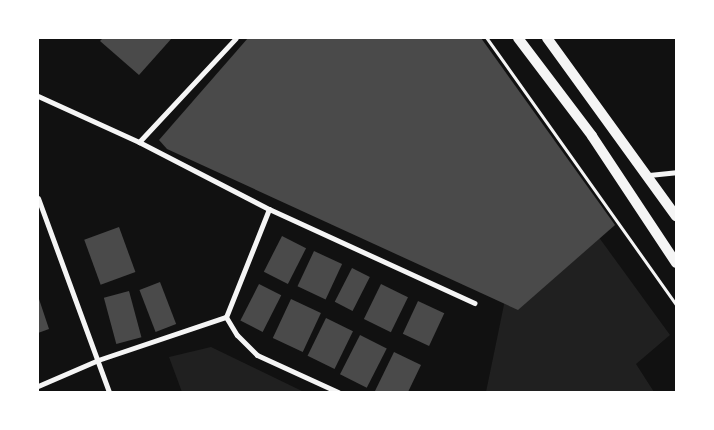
<!DOCTYPE html>
<html>
<head>
<meta charset="utf-8">
<style>
	body { margin:0 }
	#map { position:relative; width:714px; height:430px; overflow:hidden; background:#111; font-family:"DejaVu Sans",sans-serif }
	div>[style] { position:absolute }
	.green>* { inset:0; background:#202020 }
	.building>* { inset:0; background:#4a4a4a; transform-origin:0 0 }
	.path>* { height:2.5px; margin:-1.25px; padding:0 1.25px; transform-origin:1.25px; border-radius:1.25px; background:#f5f5f5 }
	.minor>* { height:5px; margin:-2.5px; padding:0 2.5px; transform-origin:2.5px; border-radius:2.5px; background:#f5f5f5 }
	.secondary>* { height:10px; margin:-5px; padding:0 5px; transform-origin:5px; border-radius:5px; background:#f5f5f5 }
	span { translate:-50% -50%; white-space:nowrap; text-align:center; line-height:1.15; -webkit-text-stroke:4px #fff; paint-order:stroke }
	.frame { position:absolute; inset:0; border:39px solid #fff; pointer-events:none }
</style>
</head>
<body>
<div id="map">
	<div class="green">
		<div style="clip-path:polygon(563px 188px,670px 335px,636px 364px,654px 392px,486px 392px,520px 227px)"></div>
		<div style="clip-path:polygon(211px 347px,304px 392px,182px 392px,169px 357px)"></div>
	</div>
	<div class="building">
		<div style="clip-path:polygon(103px 38px,172px 38px,139px 75px,100px 41px)"></div>
		<div style="clip-path:polygon(248px 38px,481px 38px,615px 225px,518px 310px,167px 149px,159px 140px)"></div>
		<div style="left:119px;top:227px;width:48px;height:37px;rotate:70deg"></div>
		<div style="left:282px;top:236px;width:27px;height:40px;rotate:27deg"></div>
		<div style="left:314px;top:251px;width:31px;height:39px;rotate:25deg"></div>
		<div style="left:352px;top:268px;width:20px;height:38px;rotate:27deg"></div>
		<div style="left:160px;top:282px;width:45px;height:22px;rotate:69deg"></div>
		<div style="left:259px;top:284px;width:25px;height:41px;rotate:27deg"></div>
		<div style="left:381px;top:284px;width:30px;height:39px;rotate:26deg"></div>
		<div style="left:129px;top:291px;width:48px;height:26px;rotate:75deg"></div>
		<div style="clip-path:polygon(38px 296px,49px 329px,38px 333px)"></div>
		<div style="left:291px;top:299px;width:33px;height:43px;rotate:25deg"></div>
		<div style="left:418px;top:301px;width:29px;height:36px;rotate:25deg"></div>
		<div style="left:326px;top:318px;width:30px;height:42px;rotate:26deg"></div>
		<div style="left:360px;top:335px;width:30px;height:44px;rotate:27deg"></div>
		<div style="clip-path:polygon(394px 352px,421px 365px,408px 392px,379px 392px,375px 391px)"></div>
	</div>
	<div class="path">
		<div style="left:487px;top:38px;width:326px;rotate:54.6deg"></div>
	</div>
	<div class="minor">
		<div style="left:38px;top:96px;width:111px;rotate:24.5deg"></div>
		<div style="left:139px;top:142px;width:146px;rotate:27.3deg"></div>
		<div style="left:269px;top:209px;width:226px;rotate:24.6deg"></div>
		<div style="left:139px;top:142px;width:142px;rotate:-47deg"></div>
		<div style="left:649px;top:175px;width:27px;rotate:-6deg"></div>
		<div style="left:38px;top:198px;width:207px;rotate:69.9deg"></div>
		<div style="left:269px;top:209px;width:116px;rotate:111.7deg"></div>
		<div style="left:226px;top:317px;width:21px;rotate:59deg"></div>
		<div style="left:237px;top:335px;width:28px;rotate:45deg"></div>
		<div style="left:257px;top:355px;width:89px;rotate:24.6deg"></div>
		<div style="left:38px;top:386px;width:65px;rotate:-23.4deg"></div>
		<div style="left:98px;top:360px;width:135px;rotate:-18.6deg"></div>
	</div>
	<div class="secondary">
		<div style="left:518px;top:38px;width:123px;rotate:52.9deg"></div>
		<div style="left:592px;top:136px;width:152px;rotate:56.5deg"></div>
		<div style="left:547px;top:38px;width:220px;rotate:54.1deg"></div>
	</div>
	<div class="frame"></div>
</div>
</body>
</html>
